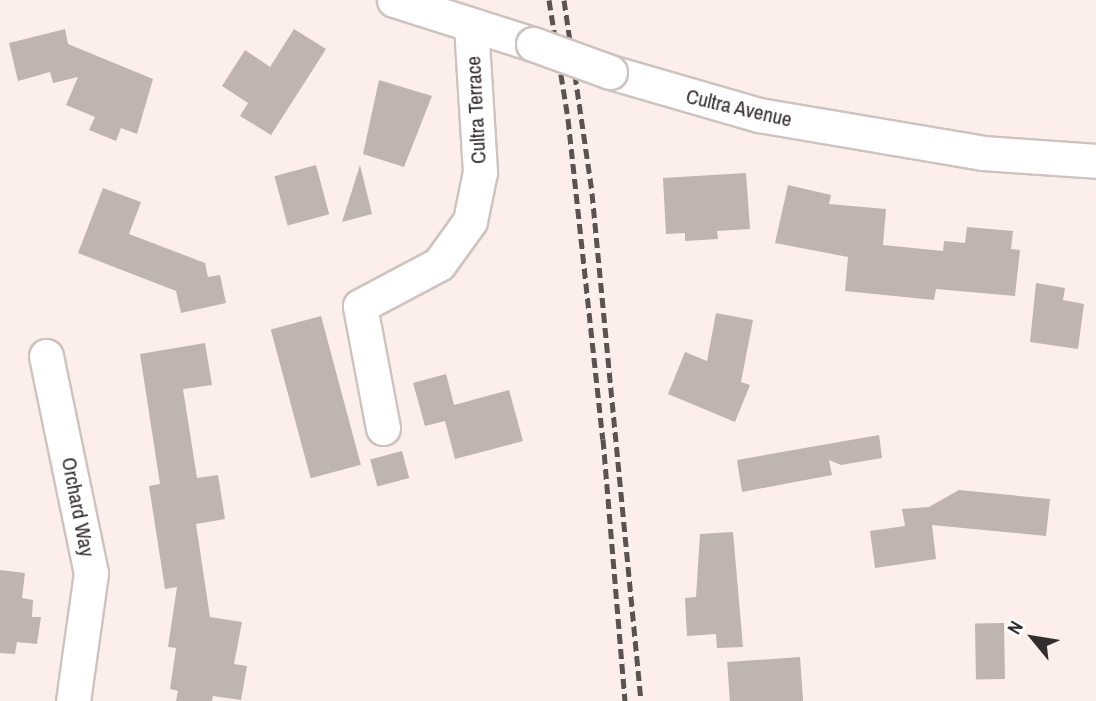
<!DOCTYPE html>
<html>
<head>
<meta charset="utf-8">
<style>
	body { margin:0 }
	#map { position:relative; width:1096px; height:701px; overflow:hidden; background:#fcefeb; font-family:"Archivo Narrow",sans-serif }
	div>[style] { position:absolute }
	.building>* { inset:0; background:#bfb4b0; transform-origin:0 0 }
	.roads { filter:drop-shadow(2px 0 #cfc3bf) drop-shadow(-2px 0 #cfc3bf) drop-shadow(0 2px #cfc3bf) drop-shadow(0 -2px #cfc3bf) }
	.minor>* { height:33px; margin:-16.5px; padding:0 16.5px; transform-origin:16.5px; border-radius:16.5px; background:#fff }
	.rail>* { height:5px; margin-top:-2.5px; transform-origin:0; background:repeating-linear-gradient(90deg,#5a5352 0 10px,transparent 0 15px) }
	.bridges { filter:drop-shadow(2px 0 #cfc3bf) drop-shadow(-2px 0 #cfc3bf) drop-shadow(0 2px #cfc3bf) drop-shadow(0 -2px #cfc3bf) }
	.minor-bridge>* { height:33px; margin:-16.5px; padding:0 16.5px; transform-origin:16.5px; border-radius:16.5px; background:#fff }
	span { translate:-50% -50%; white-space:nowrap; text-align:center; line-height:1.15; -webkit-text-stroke:5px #fff; paint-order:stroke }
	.street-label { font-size:21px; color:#332e2d }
	.north { position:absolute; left:998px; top:603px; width:70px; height:70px; -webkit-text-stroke:5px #fff; paint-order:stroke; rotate:300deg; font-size:19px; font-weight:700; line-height:28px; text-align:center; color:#332e2d }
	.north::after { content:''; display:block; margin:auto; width:24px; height:32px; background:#332e2d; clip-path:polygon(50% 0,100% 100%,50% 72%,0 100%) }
</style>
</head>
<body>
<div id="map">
	<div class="building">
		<div style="clip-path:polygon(65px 29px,68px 44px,153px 79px,137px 134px,121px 128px,116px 141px,89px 130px,95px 117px,66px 105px,78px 77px,53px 83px,50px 72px,18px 81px,9px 43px)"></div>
		<div style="clip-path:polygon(294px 29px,326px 49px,271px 135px,240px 116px,248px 103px,222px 86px,245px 50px,270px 67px)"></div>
		<div style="clip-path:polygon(379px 80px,432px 96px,404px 167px,363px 154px)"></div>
		<div style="left:316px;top:165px;width:51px;height:43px;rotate:75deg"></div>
		<div style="clip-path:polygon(360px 165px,372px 214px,342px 222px)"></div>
		<div style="clip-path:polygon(746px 173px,750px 229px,717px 231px,718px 239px,685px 241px,685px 233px,666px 234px,663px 178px)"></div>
		<div style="clip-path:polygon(788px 185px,831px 195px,829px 204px,886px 209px,883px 245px,943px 251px,944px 241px,965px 243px,967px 227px,1013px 231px,1011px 249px,1020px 250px,1015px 296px,936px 289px,934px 300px,845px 291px,848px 257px,775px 243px)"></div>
		<div style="clip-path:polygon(103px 188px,141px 202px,129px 234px,205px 263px,208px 277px,220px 275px,226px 303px,181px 313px,176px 291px,78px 253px)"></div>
		<div style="clip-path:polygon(1036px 283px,1065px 288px,1063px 300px,1084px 304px,1078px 349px,1030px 342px)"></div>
		<div style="clip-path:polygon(716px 313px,753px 320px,741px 382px,750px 385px,735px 422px,668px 394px,685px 352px,707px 361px)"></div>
		<div style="left:321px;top:316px;width:154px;height:52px;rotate:75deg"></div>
		<div style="clip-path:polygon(205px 343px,212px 385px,183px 389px,197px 478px,218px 475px,225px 519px,196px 524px,210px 617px,242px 622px,234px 664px,247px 666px,241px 700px,213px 696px,212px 701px,176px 701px,178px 691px,170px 689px,176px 648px,168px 647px,177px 587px,165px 589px,149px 486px,160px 484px,140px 354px)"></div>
		<div style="clip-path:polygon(446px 374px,454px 405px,509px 390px,523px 441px,455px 459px,445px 421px,425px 426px,413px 383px)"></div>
		<div style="clip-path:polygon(879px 435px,882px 458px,841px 465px,829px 460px,832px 475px,742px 492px,737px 460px)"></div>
		<div style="left:402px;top:451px;width:28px;height:33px;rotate:75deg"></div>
		<div style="clip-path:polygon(959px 490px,1050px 499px,1046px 536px,932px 525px,936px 559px,875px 568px,870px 531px,905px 526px,902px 509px,929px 507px)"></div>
		<div style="clip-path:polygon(733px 532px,743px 647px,717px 648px,716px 634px,687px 636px,685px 598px,696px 597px,700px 534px)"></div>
		<div style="clip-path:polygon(0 570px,25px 573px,22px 598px,33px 600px,32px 617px,41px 617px,37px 644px,17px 642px,15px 654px,0 653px)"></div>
		<div style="left:1004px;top:623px;width:56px;height:29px;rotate:89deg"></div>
		<div style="left:800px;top:657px;width:44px;height:73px;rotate:86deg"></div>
	</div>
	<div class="roads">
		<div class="minor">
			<div style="left:394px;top:0;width:146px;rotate:17.6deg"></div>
			<div style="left:610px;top:72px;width:155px;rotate:16.1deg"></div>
			<div style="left:759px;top:115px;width:227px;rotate:9.6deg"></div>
			<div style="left:983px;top:153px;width:113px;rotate:4deg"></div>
			<div style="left:46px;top:356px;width:222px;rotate:78.3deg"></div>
			<div style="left:91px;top:573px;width:129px;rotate:98deg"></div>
			<div style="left:383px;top:428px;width:124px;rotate:-100.7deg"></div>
			<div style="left:360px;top:306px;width:89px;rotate:-28deg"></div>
			<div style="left:439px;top:264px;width:53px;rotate:-54.2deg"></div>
			<div style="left:470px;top:221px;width:50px;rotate:-78.5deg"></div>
			<div style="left:480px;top:172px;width:147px;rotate:-93.5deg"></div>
		</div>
	</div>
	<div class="rail">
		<div style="left:549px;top:0;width:121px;rotate:80.9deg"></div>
		<div style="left:568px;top:119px;width:322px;rotate:83.8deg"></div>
		<div style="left:603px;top:439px;width:263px;rotate:85.2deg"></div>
		<div style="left:564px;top:0;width:195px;rotate:81.7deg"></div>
		<div style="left:592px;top:193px;width:510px;rotate:84.49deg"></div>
	</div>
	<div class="bridges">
		<div class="minor-bridge">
			<div style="left:533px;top:44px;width:82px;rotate:20deg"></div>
		</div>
	</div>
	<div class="street-label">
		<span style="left:739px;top:108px;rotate:13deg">Cultra Avenue</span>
		<span style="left:476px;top:110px;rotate:-93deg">Cultra Terrace</span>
		<span style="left:78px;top:507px;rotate:79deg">Orchard Way</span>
	</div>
	<div class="north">N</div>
</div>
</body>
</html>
